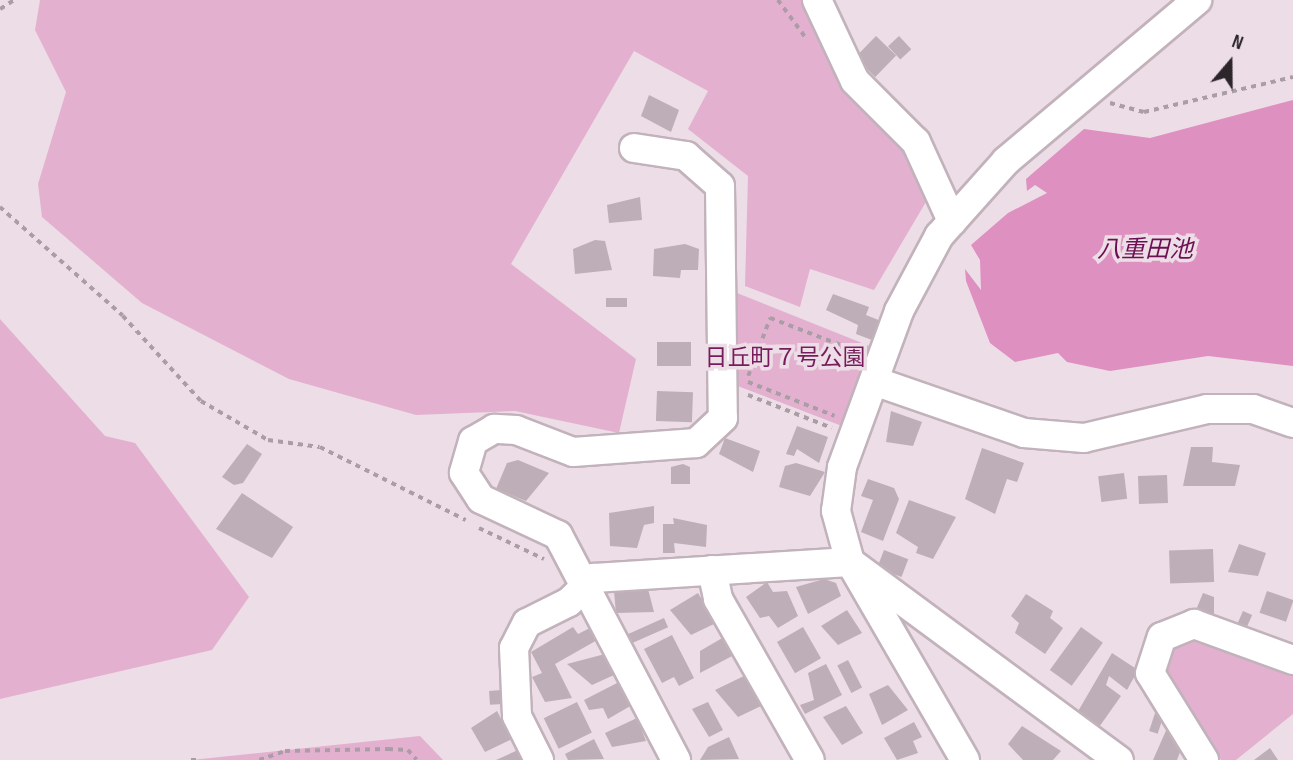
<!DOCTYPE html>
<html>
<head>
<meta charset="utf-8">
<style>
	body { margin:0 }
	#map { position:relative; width:1293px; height:760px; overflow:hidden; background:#eddde6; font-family:"Sofia Sans Condensed","Noto Sans JP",sans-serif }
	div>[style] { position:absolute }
	.green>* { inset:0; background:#e3b1cf }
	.water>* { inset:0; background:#de90c1 }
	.building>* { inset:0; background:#beaeb7; transform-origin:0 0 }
	.path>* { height:3.5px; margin-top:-1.75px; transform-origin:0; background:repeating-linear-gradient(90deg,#aa9da5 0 5px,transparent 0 10px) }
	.roads { filter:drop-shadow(2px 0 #c2b2bb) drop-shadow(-2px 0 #c2b2bb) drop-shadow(0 2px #c2b2bb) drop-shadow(0 -2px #c2b2bb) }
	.minor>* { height:28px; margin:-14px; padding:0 14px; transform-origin:14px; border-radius:14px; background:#fff }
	span { translate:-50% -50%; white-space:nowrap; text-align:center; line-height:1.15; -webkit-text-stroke:7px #eddde6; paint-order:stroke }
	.park-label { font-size:23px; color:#761b5c }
	.water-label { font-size:24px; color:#6c0f53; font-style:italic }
	.north { position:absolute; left:1195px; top:28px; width:70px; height:70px; -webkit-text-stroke:5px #eddde6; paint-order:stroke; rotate:20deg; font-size:19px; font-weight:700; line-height:28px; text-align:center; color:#2c2529 }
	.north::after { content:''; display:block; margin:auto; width:24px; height:32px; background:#2c2529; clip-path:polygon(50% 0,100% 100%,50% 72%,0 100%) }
</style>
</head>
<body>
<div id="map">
	<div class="green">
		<div style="clip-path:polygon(40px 0,813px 0,933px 190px,874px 290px,810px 269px,800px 307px,745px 286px,748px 176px,688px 129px,708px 91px,634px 51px,511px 264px,636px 359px,619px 433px,515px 411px,416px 415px,289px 379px,142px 303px,42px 217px,38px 184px,66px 92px,35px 30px)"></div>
		<div style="clip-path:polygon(737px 293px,872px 347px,842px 426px,735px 385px)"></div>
		<div style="clip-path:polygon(0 319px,105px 436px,135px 443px,249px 597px,212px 650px,0 699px)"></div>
		<div style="clip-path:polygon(1195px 637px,1293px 674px,1293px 714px,1236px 760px,1221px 760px,1162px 669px,1167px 650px)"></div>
		<div style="clip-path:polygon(420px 736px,443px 760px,191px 760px)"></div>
	</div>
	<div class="water">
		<div style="clip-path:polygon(1293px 100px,1293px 366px,1208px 356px,1110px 371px,1067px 362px,1058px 353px,1015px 362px,990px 343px,966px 281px,965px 269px,981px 290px,980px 260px,971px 245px,1008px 213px,1047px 193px,1035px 185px,1027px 191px,1026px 179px,1084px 129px,1150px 138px)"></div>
	</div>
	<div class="building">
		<div style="left:876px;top:36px;width:28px;height:30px;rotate:44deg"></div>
		<div style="left:899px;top:36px;width:18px;height:15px;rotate:47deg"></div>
		<div style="clip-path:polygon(649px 95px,679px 110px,671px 132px,641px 116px)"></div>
		<div style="clip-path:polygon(640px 197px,642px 220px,609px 223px,607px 205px)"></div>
		<div style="clip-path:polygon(595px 240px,605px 241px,612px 270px,575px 274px,573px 249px)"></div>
		<div style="clip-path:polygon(685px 244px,699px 249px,698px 270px,681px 270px,680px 278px,653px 276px,654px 249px)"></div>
		<div style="clip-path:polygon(833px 294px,869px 307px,866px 315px,881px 321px,872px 340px,856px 334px,858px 325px,826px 310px)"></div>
		<div style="left:606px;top:298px;width:21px;height:9px"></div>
		<div style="left:657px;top:342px;width:34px;height:24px"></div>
		<div style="left:657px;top:391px;width:36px;height:30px;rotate:2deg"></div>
		<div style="clip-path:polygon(891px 411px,922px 422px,913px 446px,886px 442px)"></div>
		<div style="clip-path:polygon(797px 426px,828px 437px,819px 463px,797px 449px,794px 456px,786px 454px)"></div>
		<div style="clip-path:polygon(725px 438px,760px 451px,753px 472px,719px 454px)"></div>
		<div style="clip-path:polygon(247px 444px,262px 454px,243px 483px,234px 485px,222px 477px)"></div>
		<div style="clip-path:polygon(1191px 447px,1213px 447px,1212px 462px,1240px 465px,1235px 486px,1183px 486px)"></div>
		<div style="clip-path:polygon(982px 448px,1024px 463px,1017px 482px,1007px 479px,995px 514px,965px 499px)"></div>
		<div style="clip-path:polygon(518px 460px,549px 473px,526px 501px,496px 489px,507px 463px)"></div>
		<div style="clip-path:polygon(796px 463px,825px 472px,810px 496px,779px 487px,785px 466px)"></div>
		<div style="clip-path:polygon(683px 464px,690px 467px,690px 484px,671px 484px,671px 467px)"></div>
		<div style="left:1124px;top:473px;width:26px;height:26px;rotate:83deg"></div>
		<div style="left:1167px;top:475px;width:28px;height:29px;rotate:88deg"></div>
		<div style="clip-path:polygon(868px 479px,894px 488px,899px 499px,883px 541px,861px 532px,873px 500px,861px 496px)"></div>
		<div style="clip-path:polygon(242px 493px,293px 527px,272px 558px,216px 529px)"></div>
		<div style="clip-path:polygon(909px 500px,956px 517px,933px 559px,916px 553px,918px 547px,896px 533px)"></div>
		<div style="clip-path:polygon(654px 506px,654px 523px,644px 525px,637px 548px,610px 546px,609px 513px)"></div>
		<div style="clip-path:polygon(673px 518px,707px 525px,706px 547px,674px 543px,675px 553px,663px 553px,663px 524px,674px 524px)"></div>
		<div style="clip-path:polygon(1239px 544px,1266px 553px,1258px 576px,1228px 572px)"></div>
		<div style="left:1213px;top:549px;width:33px;height:44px;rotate:88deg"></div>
		<div style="left:884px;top:550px;width:26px;height:19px;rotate:21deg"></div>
		<div style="clip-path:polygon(824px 579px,836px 583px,841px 596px,808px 614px,796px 587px)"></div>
		<div style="clip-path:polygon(767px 582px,773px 592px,787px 591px,798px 616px,778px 628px,769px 616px,760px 618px,746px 597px)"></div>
		<div style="clip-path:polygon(648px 589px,654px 612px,616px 613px,614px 591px)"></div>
		<div style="left:1267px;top:591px;width:28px;height:23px;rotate:19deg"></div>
		<div style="clip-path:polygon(698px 593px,716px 623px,691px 635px,670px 610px)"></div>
		<div style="clip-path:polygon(1203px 593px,1214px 597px,1214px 616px,1196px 610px)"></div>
		<div style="clip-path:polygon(1026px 594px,1053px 611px,1050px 618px,1063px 628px,1045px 654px,1015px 633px,1019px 623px,1011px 616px)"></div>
		<div style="clip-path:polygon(847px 610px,862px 633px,838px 645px,821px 626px)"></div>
		<div style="left:1243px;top:611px;width:10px;height:13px;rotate:24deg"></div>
		<div style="left:664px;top:618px;width:10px;height:41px;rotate:66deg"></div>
		<div style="clip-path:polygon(573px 627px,578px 634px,592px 627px,599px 639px,555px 664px,572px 698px,545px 702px,532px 677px,542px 673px,531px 652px)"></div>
		<div style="left:803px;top:627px;width:36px;height:30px;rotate:60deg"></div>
		<div style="left:1081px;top:627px;width:27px;height:53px;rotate:36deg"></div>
		<div style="clip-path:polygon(672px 635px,694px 678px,679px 686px,674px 677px,662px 683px,644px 649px)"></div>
		<div style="clip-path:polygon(724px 637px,734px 655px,700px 673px,700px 651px)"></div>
		<div style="clip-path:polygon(1112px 653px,1138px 670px,1127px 690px,1109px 676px,1106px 685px,1121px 696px,1097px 730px,1077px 713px)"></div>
		<div style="clip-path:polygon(605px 654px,614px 675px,592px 685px,567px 664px)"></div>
		<div style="left:848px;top:660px;width:31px;height:12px;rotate:63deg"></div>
		<div style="clip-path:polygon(826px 664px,842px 695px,805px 714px,800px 705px,814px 700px,808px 673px)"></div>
		<div style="clip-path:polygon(744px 676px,761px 706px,738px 717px,715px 690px)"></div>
		<div style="clip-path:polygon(619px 682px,632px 705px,608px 719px,603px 708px,589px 710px,584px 700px)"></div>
		<div style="clip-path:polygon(888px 685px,908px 710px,882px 725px,869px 694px)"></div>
		<div style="left:502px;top:690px;width:14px;height:13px;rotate:86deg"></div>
		<div style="left:577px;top:702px;width:34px;height:37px;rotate:64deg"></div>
		<div style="clip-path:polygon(708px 702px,723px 730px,709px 737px,692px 709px)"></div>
		<div style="clip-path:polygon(846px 706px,863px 733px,842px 745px,823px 717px)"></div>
		<div style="clip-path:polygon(497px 711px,512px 739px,485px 752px,471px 728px)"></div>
		<div style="left:1155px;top:713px;width:9px;height:19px;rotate:18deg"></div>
		<div style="clip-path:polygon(637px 718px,646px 741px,612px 747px,605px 733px)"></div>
		<div style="clip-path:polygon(914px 722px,922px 737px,913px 741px,918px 753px,897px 760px,884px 738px)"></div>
		<div style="clip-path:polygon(1022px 726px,1061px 751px,1053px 760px,1023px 760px,1008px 744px)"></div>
		<div style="clip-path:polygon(1168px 726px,1182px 747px,1177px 760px,1153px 760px)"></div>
		<div style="clip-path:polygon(729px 737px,739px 759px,700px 760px,708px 747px)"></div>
		<div style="clip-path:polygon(594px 739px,604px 759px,568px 760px,565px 754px)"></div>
		<div style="clip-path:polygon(1270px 748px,1278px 760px,1254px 760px)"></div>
		<div style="clip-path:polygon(518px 750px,523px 760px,496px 760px)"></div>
	</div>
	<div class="path">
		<div style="left:778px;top:0;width:47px;rotate:53.6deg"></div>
		<div style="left:0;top:9px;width:17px;rotate:-33deg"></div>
		<div style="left:1110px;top:103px;width:35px;rotate:15deg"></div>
		<div style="left:1144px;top:112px;width:153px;rotate:-13.2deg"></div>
		<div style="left:0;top:207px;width:164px;rotate:41.5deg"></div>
		<div style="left:123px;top:316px;width:115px;rotate:47.5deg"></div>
		<div style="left:201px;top:401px;width:78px;rotate:30.2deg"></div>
		<div style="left:268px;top:440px;width:52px;rotate:7.7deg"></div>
		<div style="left:320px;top:447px;width:163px;rotate:26.6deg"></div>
		<div style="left:748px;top:376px;width:62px;rotate:-69.2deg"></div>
		<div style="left:770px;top:318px;width:95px;rotate:20.9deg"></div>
		<div style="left:748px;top:382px;width:93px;rotate:21.3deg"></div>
		<div style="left:748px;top:395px;width:90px;rotate:21.4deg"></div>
		<div style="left:479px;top:528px;width:72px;rotate:25.5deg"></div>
		<div style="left:191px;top:760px;width:6px"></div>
		<div style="left:259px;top:760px;width:28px;rotate:-19deg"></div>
		<div style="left:285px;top:751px;width:103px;rotate:-1.1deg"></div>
		<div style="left:388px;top:749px;width:20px;rotate:3deg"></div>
		<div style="left:408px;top:750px;width:13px;rotate:48deg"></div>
	</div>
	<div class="roads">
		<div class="minor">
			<div style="left:817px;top:0;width:89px;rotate:64.9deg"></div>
			<div style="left:855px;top:81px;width:86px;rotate:45deg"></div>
			<div style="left:916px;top:142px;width:87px;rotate:65.5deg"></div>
			<div style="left:634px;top:148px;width:53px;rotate:8.7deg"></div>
			<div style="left:686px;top:156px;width:45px;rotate:41.4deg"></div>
			<div style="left:720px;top:186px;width:232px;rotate:89.3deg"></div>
			<div style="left:723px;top:418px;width:37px;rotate:137deg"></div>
			<div style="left:696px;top:443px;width:123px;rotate:175.8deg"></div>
			<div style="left:573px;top:452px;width:61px;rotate:-158.9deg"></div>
			<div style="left:516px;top:430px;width:22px;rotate:-177deg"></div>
			<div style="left:494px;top:429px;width:24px;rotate:150deg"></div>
			<div style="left:473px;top:441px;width:33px;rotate:106deg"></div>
			<div style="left:464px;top:473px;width:31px;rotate:57deg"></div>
			<div style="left:481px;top:499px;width:85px;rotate:25.1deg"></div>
			<div style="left:558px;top:535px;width:254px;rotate:62.3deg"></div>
			<div style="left:874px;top:381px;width:159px;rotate:19.1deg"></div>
			<div style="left:1024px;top:433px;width:60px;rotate:4.8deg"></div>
			<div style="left:1084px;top:438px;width:126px;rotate:-13.3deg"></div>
			<div style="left:1207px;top:409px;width:46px"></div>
			<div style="left:1253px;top:409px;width:42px;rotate:19.3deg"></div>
			<div style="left:712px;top:570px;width:30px;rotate:78deg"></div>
			<div style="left:718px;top:599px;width:185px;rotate:60.3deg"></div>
			<div style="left:539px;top:760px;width:49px;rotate:-116.6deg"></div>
			<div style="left:517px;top:716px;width:68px;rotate:-92.5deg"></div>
			<div style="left:514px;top:648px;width:28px;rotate:-63deg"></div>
			<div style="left:527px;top:623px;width:47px;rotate:-26.6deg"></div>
			<div style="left:569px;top:602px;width:35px;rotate:-44deg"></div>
			<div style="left:594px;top:578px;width:256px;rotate:-3.6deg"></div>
			<div style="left:850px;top:562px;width:334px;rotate:36.4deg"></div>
			<div style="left:965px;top:760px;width:229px;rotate:-120.1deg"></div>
			<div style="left:850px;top:562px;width:53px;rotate:-105.4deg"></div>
			<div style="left:836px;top:511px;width:44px;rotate:-82.2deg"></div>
			<div style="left:842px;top:467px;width:166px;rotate:-69.9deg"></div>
			<div style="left:899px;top:311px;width:85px;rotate:-61.9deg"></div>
			<div style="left:939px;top:236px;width:101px;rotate:-48.2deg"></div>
			<div style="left:1006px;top:161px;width:250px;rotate:-40.1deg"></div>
			<div style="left:1204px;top:760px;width:102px;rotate:-121.8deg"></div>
			<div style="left:1150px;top:673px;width:38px;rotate:-72deg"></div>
			<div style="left:1162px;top:637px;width:35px;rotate:-22deg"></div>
			<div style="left:1194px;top:624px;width:105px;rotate:20deg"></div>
		</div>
	</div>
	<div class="park-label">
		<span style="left:785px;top:358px">日丘町７号公園</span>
	</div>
	<div class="water-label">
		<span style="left:1145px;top:250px">八重田池</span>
	</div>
	<div class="north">N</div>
</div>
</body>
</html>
